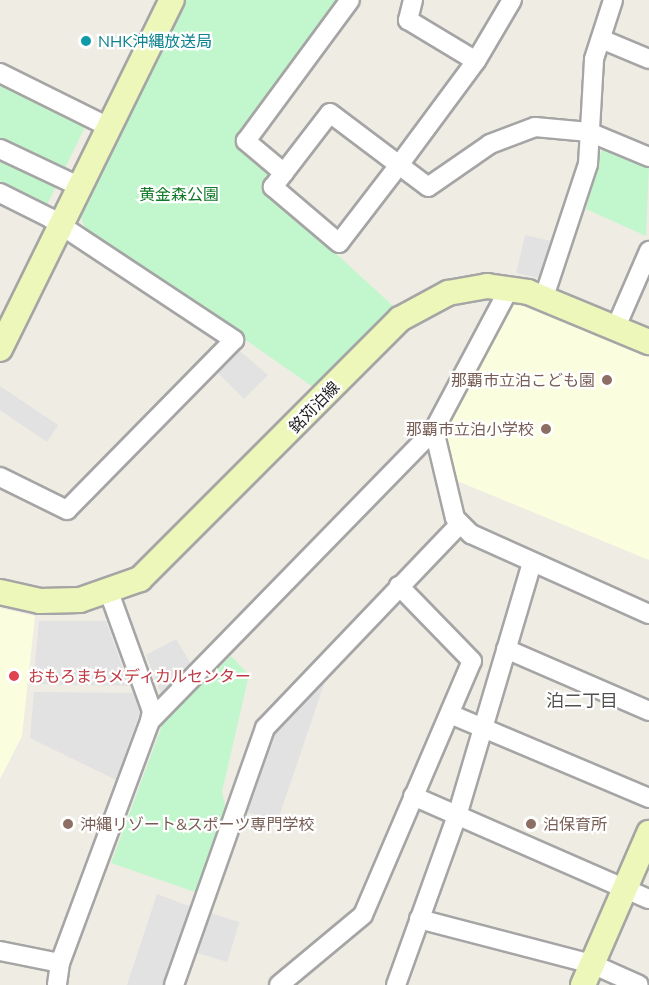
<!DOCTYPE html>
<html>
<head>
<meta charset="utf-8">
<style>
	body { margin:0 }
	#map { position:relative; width:649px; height:985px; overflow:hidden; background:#efece4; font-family:Mulish,"Noto Sans JP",sans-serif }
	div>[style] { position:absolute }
	.education>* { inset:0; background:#fafede }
	.park>* { inset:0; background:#c2f7cd }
	.parking>* { inset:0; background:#e2e2e2; transform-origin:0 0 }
	.roads { filter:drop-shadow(2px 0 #a5a5a5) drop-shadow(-2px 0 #a5a5a5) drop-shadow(0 2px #a5a5a5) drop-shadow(0 -2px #a5a5a5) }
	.street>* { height:18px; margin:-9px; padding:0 9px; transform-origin:9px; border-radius:9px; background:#fff }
	.secondary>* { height:24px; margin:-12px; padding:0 12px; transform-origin:12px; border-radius:12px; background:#edf7ba }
	.dots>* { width:16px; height:16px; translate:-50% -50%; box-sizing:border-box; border:3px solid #fff; border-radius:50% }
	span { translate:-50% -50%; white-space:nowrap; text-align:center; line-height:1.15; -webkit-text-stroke:4.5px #fff; paint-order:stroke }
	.culture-label { font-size:16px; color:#0d838f }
	.left { translate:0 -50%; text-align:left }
	.park-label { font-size:16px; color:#0f7925 }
	.education-label { font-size:16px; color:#785e54 }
	.right { translate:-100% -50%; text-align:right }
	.street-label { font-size:16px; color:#1e1e1e }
	.health-label { font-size:16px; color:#be3a42 }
	.neighbourhood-label { font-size:18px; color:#515151 }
</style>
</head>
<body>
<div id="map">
	<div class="education">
		<div style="clip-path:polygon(516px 301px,649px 356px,649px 560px,455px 480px,443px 431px)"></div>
		<div style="clip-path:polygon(0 608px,35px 616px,22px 736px,0 779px)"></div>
	</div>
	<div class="park">
		<div style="clip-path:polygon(184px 0,344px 0,240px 142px,276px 173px,265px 188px,393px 306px,313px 387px,85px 228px,79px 212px)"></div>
		<div style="clip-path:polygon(0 83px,86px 125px,46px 207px,0 184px)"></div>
		<div style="clip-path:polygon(603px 144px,649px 164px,646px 236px,586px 209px)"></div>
		<div style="clip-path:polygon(231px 656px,249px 675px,222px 792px,227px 812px,198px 893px,111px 863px,164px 720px)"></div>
	</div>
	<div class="parking">
		<div style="left:525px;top:235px;width:28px;height:39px;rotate:13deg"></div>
		<div style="clip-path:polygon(234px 346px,268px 375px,244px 399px,215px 370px)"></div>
		<div style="clip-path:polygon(0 386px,58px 425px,47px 442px,0 410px)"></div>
		<div style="clip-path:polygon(39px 621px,106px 621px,129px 686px,33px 684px)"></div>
		<div style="clip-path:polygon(176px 639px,194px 669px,163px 699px,146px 655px)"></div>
		<div style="clip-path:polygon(323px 672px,325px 681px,277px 823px,242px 810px,269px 730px)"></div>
		<div style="clip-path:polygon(34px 692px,133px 693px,140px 712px,116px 780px,30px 738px)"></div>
		<div style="clip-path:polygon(157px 894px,197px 909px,168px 985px,127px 985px)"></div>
		<div style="left:207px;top:912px;width:34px;height:42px;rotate:17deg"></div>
	</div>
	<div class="roads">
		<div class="street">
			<div style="left:413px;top:0;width:21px;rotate:104deg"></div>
			<div style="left:408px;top:20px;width:79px;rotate:31.1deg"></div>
			<div style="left:512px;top:0;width:71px;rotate:120.5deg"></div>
			<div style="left:476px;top:61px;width:129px;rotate:126.5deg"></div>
			<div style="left:399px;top:165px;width:98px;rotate:127.6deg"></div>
			<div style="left:339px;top:243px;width:87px;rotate:-139.7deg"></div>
			<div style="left:273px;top:187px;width:93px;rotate:-52.4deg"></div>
			<div style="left:330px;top:113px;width:86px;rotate:37deg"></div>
			<div style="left:399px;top:165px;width:36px;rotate:37deg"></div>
			<div style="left:428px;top:187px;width:75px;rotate:-34.7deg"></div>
			<div style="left:490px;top:144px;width:48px;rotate:-20.7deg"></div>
			<div style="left:535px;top:127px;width:54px;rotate:5.3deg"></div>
			<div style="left:589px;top:132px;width:65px;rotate:22.6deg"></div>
			<div style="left:601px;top:39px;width:52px;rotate:22.6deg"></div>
			<div style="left:0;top:73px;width:122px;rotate:26.4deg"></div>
			<div style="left:0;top:149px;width:80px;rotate:25.3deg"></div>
			<div style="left:284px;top:173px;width:50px;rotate:-139.9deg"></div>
			<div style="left:246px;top:141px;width:175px;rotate:-53.6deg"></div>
			<div style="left:0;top:193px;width:56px;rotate:26.6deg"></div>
			<div style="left:50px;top:218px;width:221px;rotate:33.5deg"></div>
			<div style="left:234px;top:340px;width:238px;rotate:134.5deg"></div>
			<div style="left:67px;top:510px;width:75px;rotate:-153.8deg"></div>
			<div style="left:510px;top:287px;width:162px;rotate:118deg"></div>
			<div style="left:434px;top:430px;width:90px;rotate:76.6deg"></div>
			<div style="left:455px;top:518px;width:23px;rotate:45deg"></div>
			<div style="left:471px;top:534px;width:195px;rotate:24.2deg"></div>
			<div style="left:544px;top:297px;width:140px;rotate:-71.7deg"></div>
			<div style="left:588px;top:164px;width:105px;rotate:-86.7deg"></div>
			<div style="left:594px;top:59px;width:62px;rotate:-72.1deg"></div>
			<div style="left:616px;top:327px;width:83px;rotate:-66.5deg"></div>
			<div style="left:506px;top:649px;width:156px;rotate:23.4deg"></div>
			<div style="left:450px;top:714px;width:216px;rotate:22.9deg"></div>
			<div style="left:150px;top:721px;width:407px;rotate:-45.7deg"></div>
			<div style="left:413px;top:796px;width:257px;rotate:23.6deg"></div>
			<div style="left:419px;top:919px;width:179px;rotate:14.6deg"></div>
			<div style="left:592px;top:964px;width:51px;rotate:24.1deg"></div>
			<div style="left:0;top:951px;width:61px;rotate:11.3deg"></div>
			<div style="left:60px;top:963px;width:22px;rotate:98deg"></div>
			<div style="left:60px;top:963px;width:258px;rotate:-69.6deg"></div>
			<div style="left:150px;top:721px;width:10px;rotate:-79deg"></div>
			<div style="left:152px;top:711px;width:127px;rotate:-109.9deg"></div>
			<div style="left:174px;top:985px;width:273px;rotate:-70.5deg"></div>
			<div style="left:265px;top:728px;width:281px;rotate:-46.3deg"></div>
			<div style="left:279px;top:985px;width:109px;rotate:-39.8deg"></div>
			<div style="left:363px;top:915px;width:276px;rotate:-66.8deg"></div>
			<div style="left:472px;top:661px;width:105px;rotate:-134.2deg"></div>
			<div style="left:396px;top:985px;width:180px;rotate:-70.2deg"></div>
			<div style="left:457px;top:816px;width:265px;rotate:-73.5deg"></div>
		</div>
		<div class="secondary">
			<div style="left:0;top:349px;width:389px;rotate:-63.8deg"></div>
			<div style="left:0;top:592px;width:41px;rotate:12.7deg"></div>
			<div style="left:40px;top:601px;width:40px;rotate:-1.4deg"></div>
			<div style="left:80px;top:600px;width:64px;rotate:-19.3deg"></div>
			<div style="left:140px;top:579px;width:368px;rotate:-45deg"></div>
			<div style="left:400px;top:319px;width:55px;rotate:-28.4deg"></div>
			<div style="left:448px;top:293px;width:40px;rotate:-10deg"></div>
			<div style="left:487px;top:286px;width:41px;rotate:8.3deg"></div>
			<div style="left:528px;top:292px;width:131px;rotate:22.5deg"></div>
			<div style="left:583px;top:985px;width:166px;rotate:-66.5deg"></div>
		</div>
	</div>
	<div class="dots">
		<div style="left:86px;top:41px;background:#0f9aa8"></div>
		<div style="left:607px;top:380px;background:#8d6e63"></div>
		<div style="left:546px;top:429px;background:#8d6e63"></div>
		<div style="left:14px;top:676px;background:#e0444e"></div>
		<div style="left:68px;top:824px;background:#8d6e63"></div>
		<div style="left:531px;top:824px;background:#8d6e63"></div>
	</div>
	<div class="culture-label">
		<span class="left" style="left:98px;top:41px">NHK沖縄放送局</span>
	</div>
	<div class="park-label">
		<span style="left:179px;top:194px">黄金森公園</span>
	</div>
	<div class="education-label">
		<span class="right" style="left:595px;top:380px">那覇市立泊こども園</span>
		<span class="right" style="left:534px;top:429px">那覇市立泊小学校</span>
		<span class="left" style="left:80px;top:824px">沖縄リゾート&amp;スポーツ専門学校</span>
		<span class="left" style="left:543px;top:824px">泊保育所</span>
	</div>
	<div class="street-label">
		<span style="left:314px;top:407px;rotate:-46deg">銘苅泊線</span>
	</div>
	<div class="health-label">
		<span class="left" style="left:28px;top:676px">おもろまちメディカルセンター</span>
	</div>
	<div class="neighbourhood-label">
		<span style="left:582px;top:701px">泊二丁目</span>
	</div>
</div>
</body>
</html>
